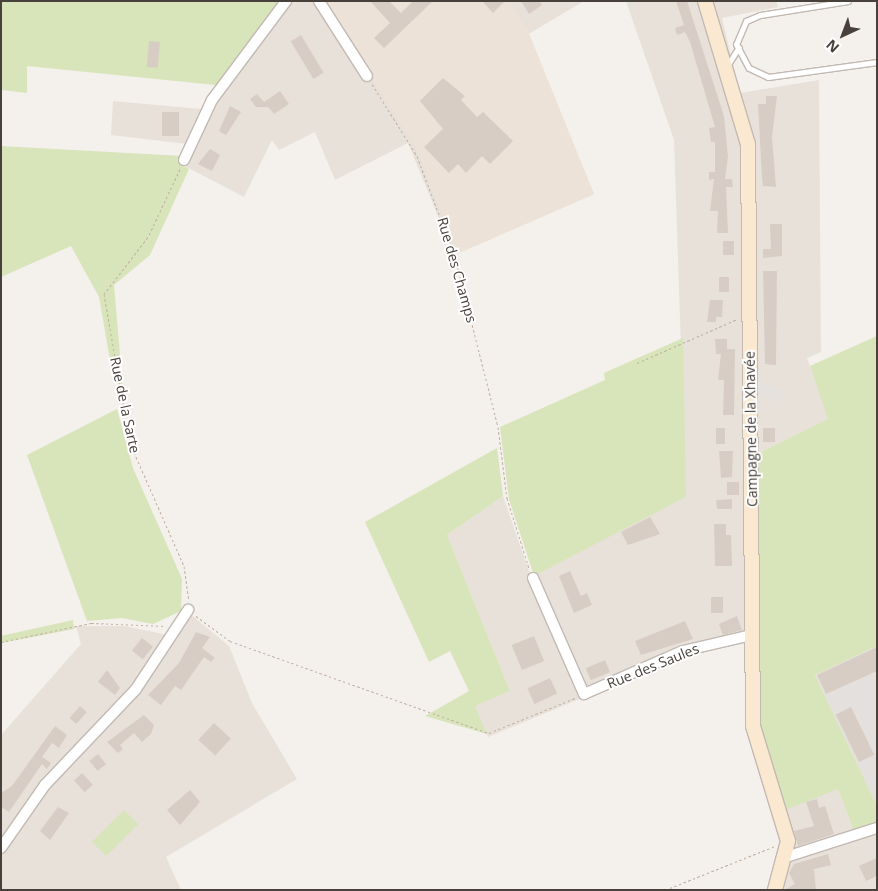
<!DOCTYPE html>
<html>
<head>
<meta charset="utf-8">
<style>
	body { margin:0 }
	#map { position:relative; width:878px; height:891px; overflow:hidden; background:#f4f0ec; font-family:"Open Sans",sans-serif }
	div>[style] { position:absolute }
	.residential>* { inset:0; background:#e8e1da }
	.industrial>* { inset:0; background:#e4e0dd }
	.education>* { inset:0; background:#ece2d7 }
	.green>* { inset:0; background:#d8e4b9; transform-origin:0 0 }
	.parking>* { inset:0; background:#e4e1df }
	.building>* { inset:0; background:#d8cdc5; transform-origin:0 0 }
	.path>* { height:1px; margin-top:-0.5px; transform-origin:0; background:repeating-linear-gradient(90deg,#c0b0a1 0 2.5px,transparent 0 5px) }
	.roads { filter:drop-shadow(1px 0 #c2b9b2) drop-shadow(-1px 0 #c2b9b2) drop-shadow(0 1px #c2b9b2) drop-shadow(0 -1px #c2b9b2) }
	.lane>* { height:5px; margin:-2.5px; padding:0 2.5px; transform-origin:2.5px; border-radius:2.5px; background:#fff }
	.street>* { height:10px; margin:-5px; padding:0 5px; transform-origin:5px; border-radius:5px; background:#fff }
	.secondary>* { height:14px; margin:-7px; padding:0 7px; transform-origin:7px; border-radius:7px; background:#fae9d0 }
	span { translate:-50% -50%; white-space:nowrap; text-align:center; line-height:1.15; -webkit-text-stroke:4px #fff; paint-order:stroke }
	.street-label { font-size:14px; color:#48403a }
	.frame { position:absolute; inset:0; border:2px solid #48403a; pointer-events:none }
	.north { position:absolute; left:818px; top:10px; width:50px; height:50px; -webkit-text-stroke:4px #fff; paint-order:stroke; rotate:223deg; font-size:14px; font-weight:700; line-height:20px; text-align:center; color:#48403a }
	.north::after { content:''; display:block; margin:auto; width:18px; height:22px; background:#48403a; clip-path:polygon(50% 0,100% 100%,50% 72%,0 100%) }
</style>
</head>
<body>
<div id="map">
	<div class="residential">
		<div style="clip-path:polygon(282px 1px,584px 1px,527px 35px,594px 194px,454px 255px,408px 143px,335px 180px,315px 132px,279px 150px,272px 140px,244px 197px,179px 163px,187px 144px,111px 135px,113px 101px,201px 109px)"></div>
		<div style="clip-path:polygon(626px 1px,776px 1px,778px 7px,722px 18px,740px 93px,819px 80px,821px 352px,807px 358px,829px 419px,753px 456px,838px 789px,855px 834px,877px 825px,877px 890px,768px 890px,779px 864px,782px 834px,749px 641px,695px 651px,488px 737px,474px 706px,510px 691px,447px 535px,503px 496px,531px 577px,686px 497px,674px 140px)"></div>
		<div style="clip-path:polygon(190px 614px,229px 646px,252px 703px,297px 779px,166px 857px,181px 890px,1px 890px,1px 735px,81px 644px,76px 626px,125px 626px,177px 637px)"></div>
	</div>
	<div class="industrial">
		<div style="clip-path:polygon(877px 646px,877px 806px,815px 675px)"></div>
	</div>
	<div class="education">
		<div style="clip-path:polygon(322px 1px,509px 1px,528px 31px,594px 194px,457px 254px,415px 146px)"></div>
	</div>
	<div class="green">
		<div style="clip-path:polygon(1px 1px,280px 1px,216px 85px,27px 66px,27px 93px,1px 90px)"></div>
		<div style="clip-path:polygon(1px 146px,182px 156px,179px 163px,189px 169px,150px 255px,114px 285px,123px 390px,113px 377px,99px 297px,71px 246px,1px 277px)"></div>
		<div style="clip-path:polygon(877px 336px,877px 646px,815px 675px,877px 806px,877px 823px,855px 834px,838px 789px,785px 810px,755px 720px,753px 456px,828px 419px,810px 366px)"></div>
		<div style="clip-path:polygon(683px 338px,686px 497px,534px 576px,509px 499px,500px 427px,605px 380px,604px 373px)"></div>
		<div style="clip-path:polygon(117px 409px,133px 468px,182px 579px,181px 611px,153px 624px,122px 618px,87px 621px,27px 455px)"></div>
		<div style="clip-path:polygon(497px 448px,503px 496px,447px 535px,510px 691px,475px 706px,487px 734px,425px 716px,469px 691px,450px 651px,429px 662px,365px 522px)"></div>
		<div style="clip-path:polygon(73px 620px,74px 629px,1px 643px,1px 636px)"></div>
		<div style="left:124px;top:810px;width:20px;height:45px;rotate:45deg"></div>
	</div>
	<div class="parking">
		<div style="clip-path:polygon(775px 385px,784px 394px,775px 403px,757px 394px,757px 386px)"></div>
	</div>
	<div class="building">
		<div style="clip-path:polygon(370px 1px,389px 1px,401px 13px,413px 1px,433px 1px,384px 48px,374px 38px,390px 23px)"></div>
		<div style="clip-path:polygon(482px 1px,505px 1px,493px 13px)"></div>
		<div style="clip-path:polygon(521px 1px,539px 1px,542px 5px,529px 14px)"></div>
		<div style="clip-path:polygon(676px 1px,687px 1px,724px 116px,728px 157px,725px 179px,732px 179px,733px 187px,726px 187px,728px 233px,717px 233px,718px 211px,710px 211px,714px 179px,709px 180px,709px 172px,715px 172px,715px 142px,711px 142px,709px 128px,715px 127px,690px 42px,685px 32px,677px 35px,675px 28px,684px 25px)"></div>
		<div style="left:301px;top:35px;width:44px;height:12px;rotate:59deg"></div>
		<div style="left:149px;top:41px;width:11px;height:26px;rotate:5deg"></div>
		<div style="clip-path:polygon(443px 78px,465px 96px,461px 100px,477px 117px,483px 112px,513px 141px,490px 164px,482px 156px,466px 173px,458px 164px,449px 173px,424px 147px,443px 129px,420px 101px)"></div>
		<div style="clip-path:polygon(280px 91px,289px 104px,274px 114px,268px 107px,256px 107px,250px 99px,257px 94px,264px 102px)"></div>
		<div style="clip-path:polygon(766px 96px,777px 96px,772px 137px,776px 187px,763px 186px,762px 178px,758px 104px,766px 104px)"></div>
		<div style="clip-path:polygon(230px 106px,241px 112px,226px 135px,219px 131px)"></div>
		<div style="left:162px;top:112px;width:17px;height:24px"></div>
		<div style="clip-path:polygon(210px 149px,220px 155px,212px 171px,198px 164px)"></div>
		<div style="clip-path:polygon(770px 224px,782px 224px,782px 256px,763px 258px,763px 249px,771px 249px)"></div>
		<div style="left:723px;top:241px;width:11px;height:14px"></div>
		<div style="clip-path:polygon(763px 271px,777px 271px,776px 365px,765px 364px)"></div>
		<div style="left:719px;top:277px;width:10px;height:15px"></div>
		<div style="clip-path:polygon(710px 300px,723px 300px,722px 317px,716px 317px,716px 322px,707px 322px)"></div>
		<div style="clip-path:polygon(715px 339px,727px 339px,727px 349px,735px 349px,734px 415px,723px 415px,724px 380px,718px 380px,721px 354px,716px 354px)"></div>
		<div style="left:716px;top:428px;width:9px;height:16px"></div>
		<div style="left:763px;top:428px;width:12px;height:14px"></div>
		<div style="clip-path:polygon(719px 451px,733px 451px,732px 477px,721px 478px)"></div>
		<div style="left:727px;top:482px;width:12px;height:13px"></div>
		<div style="clip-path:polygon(732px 499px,732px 509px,717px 509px,716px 500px)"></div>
		<div style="clip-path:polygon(650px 517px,660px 534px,628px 545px,621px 532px)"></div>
		<div style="clip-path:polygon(714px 524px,726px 524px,726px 535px,731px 535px,732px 566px,715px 566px)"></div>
		<div style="clip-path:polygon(570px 571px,581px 596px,587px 593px,592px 605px,574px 613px,559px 576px)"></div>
		<div style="left:711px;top:597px;width:12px;height:16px"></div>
		<div style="clip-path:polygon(737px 616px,742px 630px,723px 635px,719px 624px)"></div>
		<div style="clip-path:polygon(685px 621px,693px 639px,641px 655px,635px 641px)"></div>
		<div style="clip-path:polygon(196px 632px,210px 637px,202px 648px,215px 658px,211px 662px,204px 657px,181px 690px,175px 686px,161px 705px,148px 695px,179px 663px)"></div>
		<div style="left:534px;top:636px;width:27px;height:24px;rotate:68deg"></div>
		<div style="left:142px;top:638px;width:14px;height:16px;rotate:39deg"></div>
		<div style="clip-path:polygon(877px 647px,877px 671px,826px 694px,817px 675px)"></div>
		<div style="left:605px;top:660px;width:13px;height:21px;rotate:67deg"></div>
		<div style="clip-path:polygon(107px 670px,120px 688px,115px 695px,98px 682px)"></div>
		<div style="left:550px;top:678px;width:17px;height:25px;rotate:65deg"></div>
		<div style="left:80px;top:706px;width:9px;height:16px;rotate:41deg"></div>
		<div style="left:851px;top:707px;width:53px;height:17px;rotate:64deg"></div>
		<div style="clip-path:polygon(144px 715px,154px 725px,151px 734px,142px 742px,134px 733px,120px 745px,123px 749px,118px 753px,107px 742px)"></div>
		<div style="left:214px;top:723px;width:23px;height:23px;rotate:43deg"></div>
		<div style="clip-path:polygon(55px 726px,67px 735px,59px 748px,52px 743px,42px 757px,51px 763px,47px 769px,42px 764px,9px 812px,1px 807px,1px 793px,12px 786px)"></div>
		<div style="left:98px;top:754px;width:13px;height:11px;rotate:51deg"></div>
		<div style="left:82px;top:773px;width:16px;height:11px;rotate:47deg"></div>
		<div style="clip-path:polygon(190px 790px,200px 802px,180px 825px,167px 810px)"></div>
		<div style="clip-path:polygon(817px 799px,819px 808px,825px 806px,834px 834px,798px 846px,794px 831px,814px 826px,806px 802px)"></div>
		<div style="clip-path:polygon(58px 807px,69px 813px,50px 840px,40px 831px)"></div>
		<div style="clip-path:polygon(828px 854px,831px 865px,814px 869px,816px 890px,784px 890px,795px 884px,789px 873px,794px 864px)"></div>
		<div style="clip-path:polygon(877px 858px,877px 876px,866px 881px,859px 866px)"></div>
	</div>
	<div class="path">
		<div style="left:372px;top:84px;width:85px;rotate:58deg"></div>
		<div style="left:417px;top:156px;width:108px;rotate:69.4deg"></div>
		<div style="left:455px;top:257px;width:175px;rotate:75.8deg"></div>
		<div style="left:498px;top:427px;width:72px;rotate:82.8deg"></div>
		<div style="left:507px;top:498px;width:73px;rotate:72.6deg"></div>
		<div style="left:180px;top:169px;width:75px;rotate:115.2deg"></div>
		<div style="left:148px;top:237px;width:72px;rotate:127.7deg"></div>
		<div style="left:104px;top:294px;width:151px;rotate:80.1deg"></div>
		<div style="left:130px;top:443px;width:134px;rotate:66.3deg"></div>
		<div style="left:184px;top:566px;width:35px;rotate:82deg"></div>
		<div style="left:637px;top:363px;width:109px;rotate:-23.7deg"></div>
		<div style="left:196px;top:616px;width:42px;rotate:36.3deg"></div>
		<div style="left:230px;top:641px;width:275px;rotate:19.6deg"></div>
		<div style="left:489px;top:733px;width:93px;rotate:-22.1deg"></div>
		<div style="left:1px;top:642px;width:92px;rotate:-11.9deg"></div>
		<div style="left:91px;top:623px;width:75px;rotate:2.3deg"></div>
		<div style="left:665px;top:890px;width:118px;rotate:-21.8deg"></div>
	</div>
	<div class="roads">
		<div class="lane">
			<div style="left:848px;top:1px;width:89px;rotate:171deg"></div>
			<div style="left:760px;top:15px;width:15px;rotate:157deg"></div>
			<div style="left:746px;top:21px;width:25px;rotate:113deg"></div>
			<div style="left:736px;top:44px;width:27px;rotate:62deg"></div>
			<div style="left:749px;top:68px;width:21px;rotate:25deg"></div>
			<div style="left:768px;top:77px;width:110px;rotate:-7.8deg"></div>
			<div style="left:727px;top:66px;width:22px;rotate:-58deg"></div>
		</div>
		<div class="street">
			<div style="left:319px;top:1px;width:89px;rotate:57.4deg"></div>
			<div style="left:184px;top:160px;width:66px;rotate:-65deg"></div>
			<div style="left:212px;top:100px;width:124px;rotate:-53.2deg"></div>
			<div style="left:533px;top:578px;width:127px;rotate:66.3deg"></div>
			<div style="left:584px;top:694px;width:108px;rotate:-23.5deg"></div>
			<div style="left:683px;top:651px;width:71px;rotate:-13.1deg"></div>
			<div style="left:1px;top:848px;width:77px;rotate:-55.1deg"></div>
			<div style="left:45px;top:785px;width:132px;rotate:-46.5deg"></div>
			<div style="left:136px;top:689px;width:95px;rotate:-56.6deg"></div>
			<div style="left:786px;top:857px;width:96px;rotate:-17.7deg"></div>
		</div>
		<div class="secondary">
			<div style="left:705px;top:1px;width:149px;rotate:73.3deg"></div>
			<div style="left:748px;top:144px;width:582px;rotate:89.51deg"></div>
			<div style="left:753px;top:726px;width:120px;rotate:73.1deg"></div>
			<div style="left:788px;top:841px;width:51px;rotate:104.9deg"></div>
		</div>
	</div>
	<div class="street-label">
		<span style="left:457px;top:270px;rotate:74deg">Rue des Champs</span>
		<span style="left:125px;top:405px;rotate:78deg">Rue de la Sarte</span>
		<span style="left:751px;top:429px;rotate:-91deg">Campagne de la Xhavée</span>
		<span style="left:653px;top:666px;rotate:-22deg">Rue des Saules</span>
	</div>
	<div class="frame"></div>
	<div class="north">N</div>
</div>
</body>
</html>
